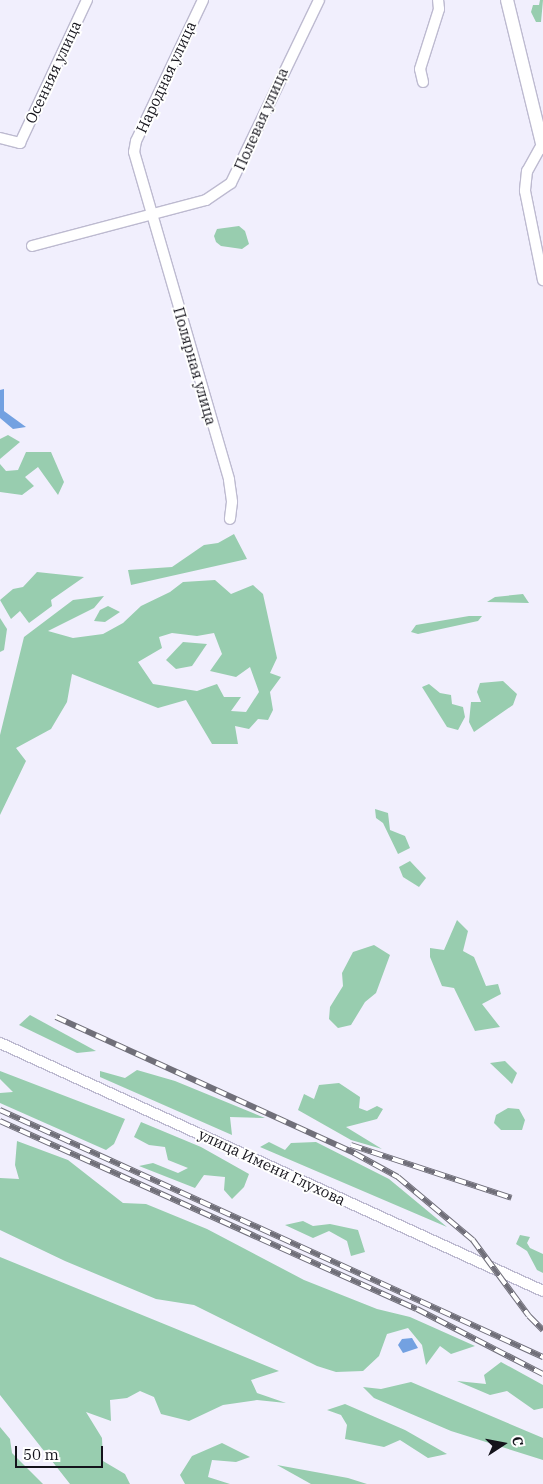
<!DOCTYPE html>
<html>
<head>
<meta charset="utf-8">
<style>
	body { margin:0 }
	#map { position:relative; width:543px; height:1484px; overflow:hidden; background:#f1effd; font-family:"IBM Plex Serif",serif }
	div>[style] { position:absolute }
	.green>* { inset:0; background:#98cdaf }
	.water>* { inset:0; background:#73a1e1 }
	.roads { filter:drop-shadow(1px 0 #bdbad0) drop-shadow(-1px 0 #bdbad0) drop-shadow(0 1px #bdbad0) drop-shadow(0 -1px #bdbad0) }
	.minor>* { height:10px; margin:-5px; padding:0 5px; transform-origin:5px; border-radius:5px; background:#fff }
	.tertiary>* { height:12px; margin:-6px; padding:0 6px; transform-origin:6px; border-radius:6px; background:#fff }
	.rail>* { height:5.5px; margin-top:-2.75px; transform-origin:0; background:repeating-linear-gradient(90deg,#fff 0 11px,#706f79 0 22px); box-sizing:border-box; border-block:1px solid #706f79 }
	span { translate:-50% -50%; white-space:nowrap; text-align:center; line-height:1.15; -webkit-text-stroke:4px #fff; paint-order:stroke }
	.street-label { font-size:15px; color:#14131b }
	.north { position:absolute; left:478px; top:1419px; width:50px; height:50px; -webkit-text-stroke:4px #fff; paint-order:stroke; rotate:79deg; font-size:14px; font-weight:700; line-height:20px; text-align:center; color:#14131b }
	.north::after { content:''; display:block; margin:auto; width:18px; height:22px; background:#14131b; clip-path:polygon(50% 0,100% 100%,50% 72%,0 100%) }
	.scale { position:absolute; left:15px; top:1446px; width:88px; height:22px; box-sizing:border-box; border:2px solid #14131b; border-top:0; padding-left:6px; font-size:15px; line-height:18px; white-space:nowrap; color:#14131b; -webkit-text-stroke:4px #fff; paint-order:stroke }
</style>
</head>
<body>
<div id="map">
	<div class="green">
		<div style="clip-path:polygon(540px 0,543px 0,541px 22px,536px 22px,531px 12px,533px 5px,539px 5px)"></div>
		<div style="clip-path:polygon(239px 226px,245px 231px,249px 244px,242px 249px,221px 246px,216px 242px,214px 236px,217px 229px)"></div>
		<div style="clip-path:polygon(8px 435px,20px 442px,0 459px,0 439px)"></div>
		<div style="clip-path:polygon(26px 452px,51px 452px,64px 482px,58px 495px,38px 467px,25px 477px,34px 486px,22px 495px,0 492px,0 464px,6px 471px,18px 470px)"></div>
		<div style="clip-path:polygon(234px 534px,247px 559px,131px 585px,128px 570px,172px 567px,204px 545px,218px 543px)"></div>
		<div style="clip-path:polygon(37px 572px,84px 577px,51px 600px,52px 606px,29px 623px,20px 611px,11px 619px,0 600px,13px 589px,23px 587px)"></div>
		<div style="clip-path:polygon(evenodd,215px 580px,231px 594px,253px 585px,263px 594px,277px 658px,270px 673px,281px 677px,270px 692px,273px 710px,268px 720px,258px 719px,249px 729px,235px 726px,238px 744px,212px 744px,186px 700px,158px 708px,72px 674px,67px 702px,51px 729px,16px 748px,26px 761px,0 815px,0 735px,24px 637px,73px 600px,104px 596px,94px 608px,48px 631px,73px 638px,103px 634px,123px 623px,141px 606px,170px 592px,183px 582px,215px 580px,172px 633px,197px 636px,214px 633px,222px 654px,210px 671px,236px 677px,250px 667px,259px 692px,246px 712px,231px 711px,241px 697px,224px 697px,217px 684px,197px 691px,153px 684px,138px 662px,162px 648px,159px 637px,172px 633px)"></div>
		<div style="clip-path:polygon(523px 594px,529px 603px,487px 602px,495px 597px)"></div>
		<div style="clip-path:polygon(108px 606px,120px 612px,105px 622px,94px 621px,100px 610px)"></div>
		<div style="clip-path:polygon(469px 616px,482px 616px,478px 621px,418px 634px,411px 632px,416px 625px)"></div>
		<div style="clip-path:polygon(0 618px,7px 629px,4px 650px,0 652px)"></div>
		<div style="clip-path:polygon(183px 642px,207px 644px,192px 666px,176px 669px,166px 660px)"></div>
		<div style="clip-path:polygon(503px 681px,517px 694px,513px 705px,474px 732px,469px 722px,471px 702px,481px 702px,477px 692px,480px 683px)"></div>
		<div style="clip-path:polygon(429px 684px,440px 693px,451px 695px,452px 704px,463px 707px,465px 717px,458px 730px,447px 727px,422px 687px)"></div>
		<div style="clip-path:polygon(375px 809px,388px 813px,390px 830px,405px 836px,410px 848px,398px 854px,383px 823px,376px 818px)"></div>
		<div style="clip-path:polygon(410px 861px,426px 878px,419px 887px,403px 877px,399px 867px)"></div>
		<div style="clip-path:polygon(457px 920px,468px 931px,463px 951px,474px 957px,486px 986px,498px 984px,501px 994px,482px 1004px,500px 1027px,475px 1031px,454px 988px,442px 986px,430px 957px,430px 948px,444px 950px)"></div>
		<div style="clip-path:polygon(374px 945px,390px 955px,376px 993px,365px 1002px,351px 1025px,338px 1028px,329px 1019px,330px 1007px,343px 986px,342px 973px,353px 952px)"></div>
		<div style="clip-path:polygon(30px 1015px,96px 1051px,77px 1053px,19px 1025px)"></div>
		<div style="clip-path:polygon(505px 1061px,517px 1073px,512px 1084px,490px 1063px)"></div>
		<div style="clip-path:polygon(137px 1070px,175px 1081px,265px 1118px,230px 1117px,232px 1135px,100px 1077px,100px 1071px,125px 1078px)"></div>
		<div style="clip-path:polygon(0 1071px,125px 1119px,114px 1144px,106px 1150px,0 1103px,0 1093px,13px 1092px,0 1079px)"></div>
		<div style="clip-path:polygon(339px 1083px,360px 1097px,359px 1108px,367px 1111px,377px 1106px,383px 1109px,377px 1119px,346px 1127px,382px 1149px,351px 1140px,298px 1110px,304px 1094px,314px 1099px,319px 1085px)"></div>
		<div style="clip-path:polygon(508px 1108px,519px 1109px,525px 1120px,522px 1130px,501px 1130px,494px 1123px,496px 1115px)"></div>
		<div style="clip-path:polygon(141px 1122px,201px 1147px,249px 1174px,244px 1187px,232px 1199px,224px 1190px,225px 1177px,204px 1175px,195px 1188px,139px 1166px,153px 1163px,178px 1173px,188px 1168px,168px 1160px,165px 1147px,149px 1145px,134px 1137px)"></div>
		<div style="clip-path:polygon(17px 1141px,68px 1160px,123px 1203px,146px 1204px,207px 1229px,304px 1280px,377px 1309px,410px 1317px,475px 1346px,451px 1354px,440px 1346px,426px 1365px,422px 1345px,408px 1328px,387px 1334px,379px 1356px,363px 1371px,336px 1372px,317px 1366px,194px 1305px,156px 1299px,65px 1261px,0 1230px,0 1178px,19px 1179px,15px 1165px)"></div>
		<div style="clip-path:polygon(269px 1142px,285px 1150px,291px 1143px,316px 1142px,389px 1179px,447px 1227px,260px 1147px)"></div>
		<div style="clip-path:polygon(303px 1221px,313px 1226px,330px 1224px,358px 1230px,365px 1252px,351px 1256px,347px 1241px,329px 1231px,313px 1238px,285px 1225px)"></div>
		<div style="clip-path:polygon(520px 1235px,530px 1237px,527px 1243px,530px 1248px,543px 1254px,543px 1273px,537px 1270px,527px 1251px,516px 1244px)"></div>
		<div style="clip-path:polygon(0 1257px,279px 1371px,251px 1380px,257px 1393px,286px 1403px,257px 1400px,223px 1405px,189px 1421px,161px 1414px,154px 1397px,140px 1391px,127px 1398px,110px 1400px,111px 1421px,86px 1412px,102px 1438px,103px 1461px,125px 1474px,130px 1484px,70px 1484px,0 1395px)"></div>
		<div style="clip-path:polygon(501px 1362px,543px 1385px,543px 1408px,534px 1410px,507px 1391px,490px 1395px,457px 1381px,486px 1384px,484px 1375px)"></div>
		<div style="clip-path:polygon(411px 1382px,543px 1438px,543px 1460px,451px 1431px,374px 1398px,363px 1387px,381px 1389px)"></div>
		<div style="clip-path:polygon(345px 1404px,405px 1430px,447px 1454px,428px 1458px,400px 1440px,384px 1447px,345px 1439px,347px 1425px,341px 1415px,327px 1410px)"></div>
		<div style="clip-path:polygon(0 1427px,10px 1439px,12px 1453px,43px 1484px,0 1484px)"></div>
		<div style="clip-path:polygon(222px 1443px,250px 1457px,236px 1462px,212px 1460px,208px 1477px,230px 1484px,185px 1484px,180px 1475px,192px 1456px)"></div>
		<div style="clip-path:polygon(277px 1465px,348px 1478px,367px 1484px,311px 1484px)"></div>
	</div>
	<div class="water">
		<div style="clip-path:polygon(4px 389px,4px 411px,26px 427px,13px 429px,0 418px,0 390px)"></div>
		<div style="clip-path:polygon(412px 1338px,418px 1348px,403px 1353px,398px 1345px,402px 1339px)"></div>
	</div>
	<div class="roads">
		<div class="minor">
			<div style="left:203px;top:0;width:156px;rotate:115.4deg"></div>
			<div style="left:136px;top:141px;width:11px;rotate:100deg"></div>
			<div style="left:134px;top:152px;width:341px;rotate:73.8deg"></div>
			<div style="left:229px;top:480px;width:22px;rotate:82deg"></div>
			<div style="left:232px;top:502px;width:17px;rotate:97deg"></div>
			<div style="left:423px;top:82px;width:13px;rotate:-103deg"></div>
			<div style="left:420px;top:69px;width:63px;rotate:-72.4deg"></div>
			<div style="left:439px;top:9px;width:9px;rotate:-96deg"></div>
			<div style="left:0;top:138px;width:21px;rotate:14deg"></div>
			<div style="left:20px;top:143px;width:158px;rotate:-64.9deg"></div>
			<div style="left:540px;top:148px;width:26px;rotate:119deg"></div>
			<div style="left:527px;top:171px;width:20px;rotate:96deg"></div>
			<div style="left:525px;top:191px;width:91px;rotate:78.6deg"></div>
			<div style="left:32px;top:246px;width:180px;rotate:-14.8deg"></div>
			<div style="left:206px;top:200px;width:30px;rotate:-34deg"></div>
			<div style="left:231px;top:183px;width:203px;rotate:-64.3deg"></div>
			<div style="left:0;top:1043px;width:597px;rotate:24.55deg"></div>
		</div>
		<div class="tertiary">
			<div style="left:507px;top:0;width:152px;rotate:76.3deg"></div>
		</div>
	</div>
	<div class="rail">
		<div style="left:56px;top:1017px;width:328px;rotate:24.5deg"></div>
		<div style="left:354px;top:1153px;width:50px;rotate:28.6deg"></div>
		<div style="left:398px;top:1177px;width:98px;rotate:40deg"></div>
		<div style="left:473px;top:1240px;width:94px;rotate:53.6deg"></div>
		<div style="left:529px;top:1316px;width:20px;rotate:45deg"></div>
		<div style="left:0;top:1110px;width:597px;rotate:24.46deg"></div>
		<div style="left:0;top:1121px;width:457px;rotate:24.3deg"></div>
		<div style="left:417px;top:1309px;width:142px;rotate:27.3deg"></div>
		<div style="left:351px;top:1145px;width:169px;rotate:18.2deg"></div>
	</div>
	<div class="street-label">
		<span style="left:53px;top:72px;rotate:-65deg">Осенняя улица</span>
		<span style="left:166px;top:77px;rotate:-65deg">Народная улица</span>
		<span style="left:261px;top:119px;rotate:-66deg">Полевая улица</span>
		<span style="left:195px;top:366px;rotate:74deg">Полярная улица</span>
		<span style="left:272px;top:1167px;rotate:25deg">улица Имени Глухова</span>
	</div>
	<div class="north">С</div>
	<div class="scale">50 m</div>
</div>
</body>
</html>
